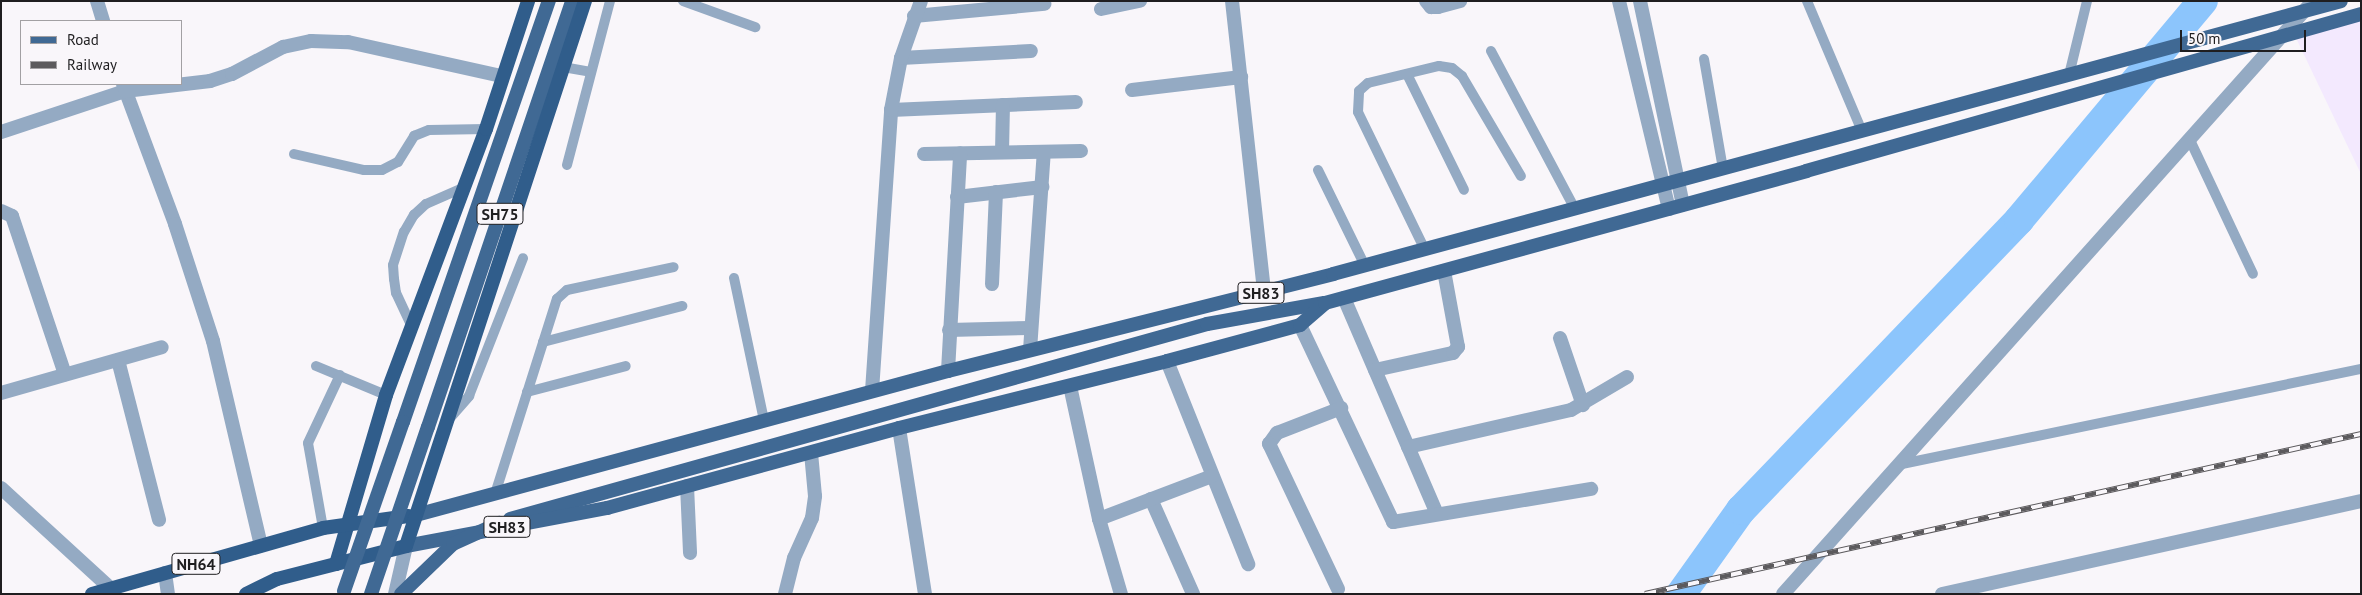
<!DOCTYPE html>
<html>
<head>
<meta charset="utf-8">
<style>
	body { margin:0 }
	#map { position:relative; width:2362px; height:595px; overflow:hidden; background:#f9f6fa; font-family:"PT Sans",sans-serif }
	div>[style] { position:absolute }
	.industrial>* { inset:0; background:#f3e9fe }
	.river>* { height:30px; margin:-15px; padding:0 15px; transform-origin:15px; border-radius:15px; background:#8cc5fc }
	.service>* { height:10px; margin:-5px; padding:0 5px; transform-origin:5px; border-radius:5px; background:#94aac3 }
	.minor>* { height:14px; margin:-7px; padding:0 7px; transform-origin:7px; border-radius:7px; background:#94aac3 }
	.tertiary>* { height:14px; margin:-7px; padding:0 7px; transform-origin:7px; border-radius:7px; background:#94aac3 }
	.primary>* { height:14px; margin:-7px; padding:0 7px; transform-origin:7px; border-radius:7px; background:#406994 }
	.trunk>* { height:14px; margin:-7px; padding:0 7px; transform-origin:7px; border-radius:7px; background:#305d8b }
	.rail>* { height:5.5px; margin-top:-2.75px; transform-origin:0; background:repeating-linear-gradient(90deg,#f9f6fa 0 11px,#5c5a5d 0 22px); box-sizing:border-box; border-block:1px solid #5c5a5d }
	.primary-bridge>* { height:14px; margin:-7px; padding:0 7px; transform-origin:7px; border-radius:7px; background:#406994 }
	span { translate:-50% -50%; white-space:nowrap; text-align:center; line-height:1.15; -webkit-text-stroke:4px #f9f6fa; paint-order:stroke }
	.shield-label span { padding:1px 4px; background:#f9f6fa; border:1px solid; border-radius:4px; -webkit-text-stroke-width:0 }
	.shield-label { font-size:16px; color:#1f1e20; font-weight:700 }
	.frame { position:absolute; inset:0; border:2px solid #1f1e20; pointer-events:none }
	.legend { position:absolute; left:20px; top:20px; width:162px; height:65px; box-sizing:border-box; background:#f9f6fa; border:1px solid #a2a0a3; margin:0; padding:6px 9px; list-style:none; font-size:15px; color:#1f1e20 }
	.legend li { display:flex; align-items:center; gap:10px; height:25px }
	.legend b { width:25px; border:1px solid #a2a0a3 }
	.scale { position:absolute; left:2180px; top:30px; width:126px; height:22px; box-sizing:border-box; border:2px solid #1f1e20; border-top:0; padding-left:6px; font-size:15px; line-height:18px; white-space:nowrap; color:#1f1e20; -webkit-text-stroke:4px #f9f6fa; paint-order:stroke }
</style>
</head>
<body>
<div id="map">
	<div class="industrial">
		<div style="clip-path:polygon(2361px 19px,2361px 174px,2296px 38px)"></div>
	</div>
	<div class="river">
		<div style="left:1681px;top:594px;width:103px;rotate:-54.5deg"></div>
		<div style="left:1741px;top:510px;width:402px;rotate:-46.2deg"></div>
		<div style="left:2019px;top:220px;width:286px;rotate:-50deg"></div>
	</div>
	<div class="service">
		<div style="left:683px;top:1px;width:77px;rotate:19.9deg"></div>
		<div style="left:1807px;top:1px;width:141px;rotate:67.1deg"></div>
		<div style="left:1491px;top:51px;width:179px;rotate:62deg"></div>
		<div style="left:1704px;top:59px;width:112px;rotate:80.2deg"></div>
		<div style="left:563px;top:67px;width:28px;rotate:10deg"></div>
		<div style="left:1407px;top:74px;width:129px;rotate:63.8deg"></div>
		<div style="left:2069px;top:75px;width:76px;rotate:-76.3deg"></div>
		<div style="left:2189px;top:138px;width:150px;rotate:64.8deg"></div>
		<div style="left:294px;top:154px;width:72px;rotate:12.9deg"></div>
		<div style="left:364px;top:170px;width:18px"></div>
		<div style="left:382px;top:170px;width:18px;rotate:-27deg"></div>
		<div style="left:398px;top:162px;width:31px;rotate:-58deg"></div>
		<div style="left:414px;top:136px;width:16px;rotate:-22deg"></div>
		<div style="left:429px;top:130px;width:57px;rotate:-1deg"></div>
		<div style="left:567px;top:165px;width:170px;rotate:-75.3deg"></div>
		<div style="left:1318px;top:170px;width:107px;rotate:63.9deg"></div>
		<div style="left:1425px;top:250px;width:153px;rotate:-115.9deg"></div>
		<div style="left:1358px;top:112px;width:21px;rotate:-87deg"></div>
		<div style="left:1359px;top:91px;width:12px;rotate:-42deg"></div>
		<div style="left:1368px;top:83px;width:73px;rotate:-13.5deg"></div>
		<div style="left:1439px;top:66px;width:13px;rotate:9deg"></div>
		<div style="left:1452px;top:68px;width:13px;rotate:39deg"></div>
		<div style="left:1462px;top:76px;width:116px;rotate:59.5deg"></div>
		<div style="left:734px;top:278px;width:145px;rotate:78.1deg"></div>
		<div style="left:412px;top:327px;width:38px;rotate:-115deg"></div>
		<div style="left:396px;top:293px;width:14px;rotate:-98deg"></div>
		<div style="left:394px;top:279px;width:14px;rotate:-94deg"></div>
		<div style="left:393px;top:265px;width:35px;rotate:-72deg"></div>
		<div style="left:404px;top:232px;width:20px;rotate:-60deg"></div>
		<div style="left:414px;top:215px;width:16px;rotate:-43deg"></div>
		<div style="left:426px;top:204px;width:43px;rotate:-23.6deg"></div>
		<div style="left:543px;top:342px;width:144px;rotate:-14.5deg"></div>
		<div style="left:316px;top:366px;width:76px;rotate:22.5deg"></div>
		<div style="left:527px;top:392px;width:102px;rotate:-14.7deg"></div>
		<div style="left:451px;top:417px;width:28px;rotate:-49deg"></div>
		<div style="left:469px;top:396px;width:148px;rotate:-68.6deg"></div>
		<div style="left:1897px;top:465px;width:474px;rotate:-11.7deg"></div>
		<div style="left:495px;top:494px;width:205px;rotate:-72.4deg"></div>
		<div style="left:557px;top:299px;width:13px;rotate:-42deg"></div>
		<div style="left:567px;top:290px;width:109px;rotate:-12.1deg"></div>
		<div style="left:323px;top:528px;width:86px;rotate:-100deg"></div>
		<div style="left:308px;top:443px;width:75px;rotate:-64.8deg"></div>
	</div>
	<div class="minor">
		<div style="left:97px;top:1px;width:21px;rotate:73deg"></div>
		<div style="left:1232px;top:1px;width:293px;rotate:83.7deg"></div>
		<div style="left:1426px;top:1px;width:8px;rotate:50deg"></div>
		<div style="left:1431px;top:7px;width:7px"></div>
		<div style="left:1438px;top:7px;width:23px;rotate:-15deg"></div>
		<div style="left:1619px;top:1px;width:214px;rotate:76.5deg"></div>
		<div style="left:1640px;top:1px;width:208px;rotate:78.1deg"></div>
		<div style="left:1101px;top:9px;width:40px;rotate:-12deg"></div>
		<div style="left:914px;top:16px;width:131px;rotate:-5.3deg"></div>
		<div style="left:901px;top:58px;width:130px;rotate:-3.1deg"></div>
		<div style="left:123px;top:84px;width:149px;rotate:69.6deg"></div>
		<div style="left:175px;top:224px;width:123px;rotate:72deg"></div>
		<div style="left:213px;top:341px;width:210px;rotate:76.8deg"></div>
		<div style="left:1132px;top:90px;width:110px;rotate:-6.8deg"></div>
		<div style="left:891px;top:110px;width:185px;rotate:-2.5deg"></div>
		<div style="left:1px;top:132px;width:131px;rotate:-18.3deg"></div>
		<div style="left:125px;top:91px;width:86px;rotate:-6.7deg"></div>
		<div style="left:210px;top:81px;width:23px;rotate:-18deg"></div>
		<div style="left:232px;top:74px;width:58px;rotate:-27.9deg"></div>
		<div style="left:283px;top:47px;width:29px;rotate:-12deg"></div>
		<div style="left:311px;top:41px;width:37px;rotate:2deg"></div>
		<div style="left:348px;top:42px;width:157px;rotate:12.5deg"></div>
		<div style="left:1002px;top:152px;width:47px;rotate:-88.8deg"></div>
		<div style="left:924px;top:154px;width:157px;rotate:-1.1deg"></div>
		<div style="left:957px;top:197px;width:86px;rotate:-6.7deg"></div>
		<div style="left:1px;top:211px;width:12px;rotate:24deg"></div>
		<div style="left:12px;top:216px;width:167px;rotate:71.5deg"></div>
		<div style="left:992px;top:284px;width:92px;rotate:-87.5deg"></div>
		<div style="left:1344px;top:298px;width:235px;rotate:66.7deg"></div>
		<div style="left:1300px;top:325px;width:218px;rotate:64.7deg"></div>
		<div style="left:1393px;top:522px;width:201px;rotate:-9.5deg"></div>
		<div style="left:949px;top:330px;width:81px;rotate:-1.4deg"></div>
		<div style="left:1560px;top:338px;width:71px;rotate:71.1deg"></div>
		<div style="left:1030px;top:350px;width:198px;rotate:-86deg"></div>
		<div style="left:118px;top:360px;width:165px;rotate:75.6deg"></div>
		<div style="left:1167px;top:361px;width:219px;rotate:68.2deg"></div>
		<div style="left:1375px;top:370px;width:80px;rotate:-12.3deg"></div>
		<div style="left:1453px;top:353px;width:8px;rotate:-50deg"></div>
		<div style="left:1458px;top:347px;width:77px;rotate:-100.4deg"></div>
		<div style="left:948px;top:371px;width:218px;rotate:-86.8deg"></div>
		<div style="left:1070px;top:386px;width:136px;rotate:77.7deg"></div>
		<div style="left:1099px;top:519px;width:78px;rotate:73.7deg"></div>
		<div style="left:872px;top:391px;width:282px;rotate:-86.1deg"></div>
		<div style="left:891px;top:110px;width:53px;rotate:-79.1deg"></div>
		<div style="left:901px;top:58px;width:60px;rotate:-70.7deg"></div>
		<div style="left:1px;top:393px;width:167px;rotate:-15.9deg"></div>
		<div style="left:899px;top:428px;width:168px;rotate:81.1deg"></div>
		<div style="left:1408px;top:447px;width:167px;rotate:-12.8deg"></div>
		<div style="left:1571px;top:410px;width:65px;rotate:-30.5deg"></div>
		<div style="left:687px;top:486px;width:67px;rotate:87.4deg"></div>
		<div style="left:1151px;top:499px;width:104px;rotate:66.1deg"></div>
		<div style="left:1099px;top:519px;width:121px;rotate:-20.8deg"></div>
		<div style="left:165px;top:573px;width:21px;rotate:82deg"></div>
		<div style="left:1338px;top:589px;width:161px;rotate:-115.4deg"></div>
		<div style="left:1269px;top:444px;width:14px;rotate:-54deg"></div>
		<div style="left:1277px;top:433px;width:69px;rotate:-21.3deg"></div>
		<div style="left:395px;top:594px;width:49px;rotate:-77.1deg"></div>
		<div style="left:785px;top:594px;width:37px;rotate:-76deg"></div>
		<div style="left:794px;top:558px;width:44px;rotate:-65.8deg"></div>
		<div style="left:812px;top:518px;width:22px;rotate:-82deg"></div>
		<div style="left:815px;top:496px;width:43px;rotate:-95.3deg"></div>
		<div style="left:1942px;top:594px;width:429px;rotate:-12.5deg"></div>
	</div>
	<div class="tertiary">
		<div style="left:1px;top:488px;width:148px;rotate:42.5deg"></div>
		<div style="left:1783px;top:594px;width:795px;rotate:-48.21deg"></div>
	</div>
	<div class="primary">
		<div style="left:403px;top:422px;width:446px;rotate:-70.9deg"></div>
		<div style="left:428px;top:427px;width:450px;rotate:-71.3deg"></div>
		<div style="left:416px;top:515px;width:551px;rotate:-15.15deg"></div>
		<div style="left:948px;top:371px;width:397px;rotate:-14.1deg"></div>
		<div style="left:1333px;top:274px;width:1044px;rotate:-15.15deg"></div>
		<div style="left:510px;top:519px;width:724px;rotate:-15.63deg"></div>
		<div style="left:1207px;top:324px;width:119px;rotate:-10.2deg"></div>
		<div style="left:406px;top:546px;width:205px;rotate:-10.7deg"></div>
		<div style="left:607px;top:508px;width:303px;rotate:-15.3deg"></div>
		<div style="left:899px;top:428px;width:276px;rotate:-14deg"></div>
		<div style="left:1167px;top:361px;width:138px;rotate:-15.1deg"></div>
		<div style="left:1300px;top:325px;width:33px;rotate:-41deg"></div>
		<div style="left:1325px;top:303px;width:499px;rotate:-15.3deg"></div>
		<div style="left:1806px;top:171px;width:577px;rotate:-15.8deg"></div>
	</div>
	<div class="trunk">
		<div style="left:336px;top:564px;width:176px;rotate:-73.5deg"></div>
		<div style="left:386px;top:395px;width:284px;rotate:-69.4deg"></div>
		<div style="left:486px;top:129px;width:135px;rotate:-71.8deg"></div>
		<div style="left:92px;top:594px;width:240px;rotate:-15.9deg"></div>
		<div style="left:323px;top:528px;width:86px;rotate:-8deg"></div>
		<div style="left:246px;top:594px;width:34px;rotate:-26deg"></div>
		<div style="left:277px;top:579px;width:133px;rotate:-14.3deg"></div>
		<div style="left:406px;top:546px;width:574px;rotate:-71.82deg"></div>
	</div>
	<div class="rail">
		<div style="left:1645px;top:594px;width:734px;rotate:-12.6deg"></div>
	</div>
	<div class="primary-bridge">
		<div style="left:344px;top:591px;width:179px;rotate:-70.8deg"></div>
		<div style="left:371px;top:594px;width:176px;rotate:-71.2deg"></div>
		<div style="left:401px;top:594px;width:72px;rotate:-43.9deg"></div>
		<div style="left:453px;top:544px;width:51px;rotate:-24.5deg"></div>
	</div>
	<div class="shield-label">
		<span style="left:500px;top:214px">SH75</span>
		<span style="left:1261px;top:293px">SH83</span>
		<span style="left:507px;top:527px">SH83</span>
		<span style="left:196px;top:564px">NH64</span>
	</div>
	<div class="frame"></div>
	<ul class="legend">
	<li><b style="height:6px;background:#406994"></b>Road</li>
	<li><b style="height:6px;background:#5c5a5d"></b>Railway</li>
	</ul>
	<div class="scale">50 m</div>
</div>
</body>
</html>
